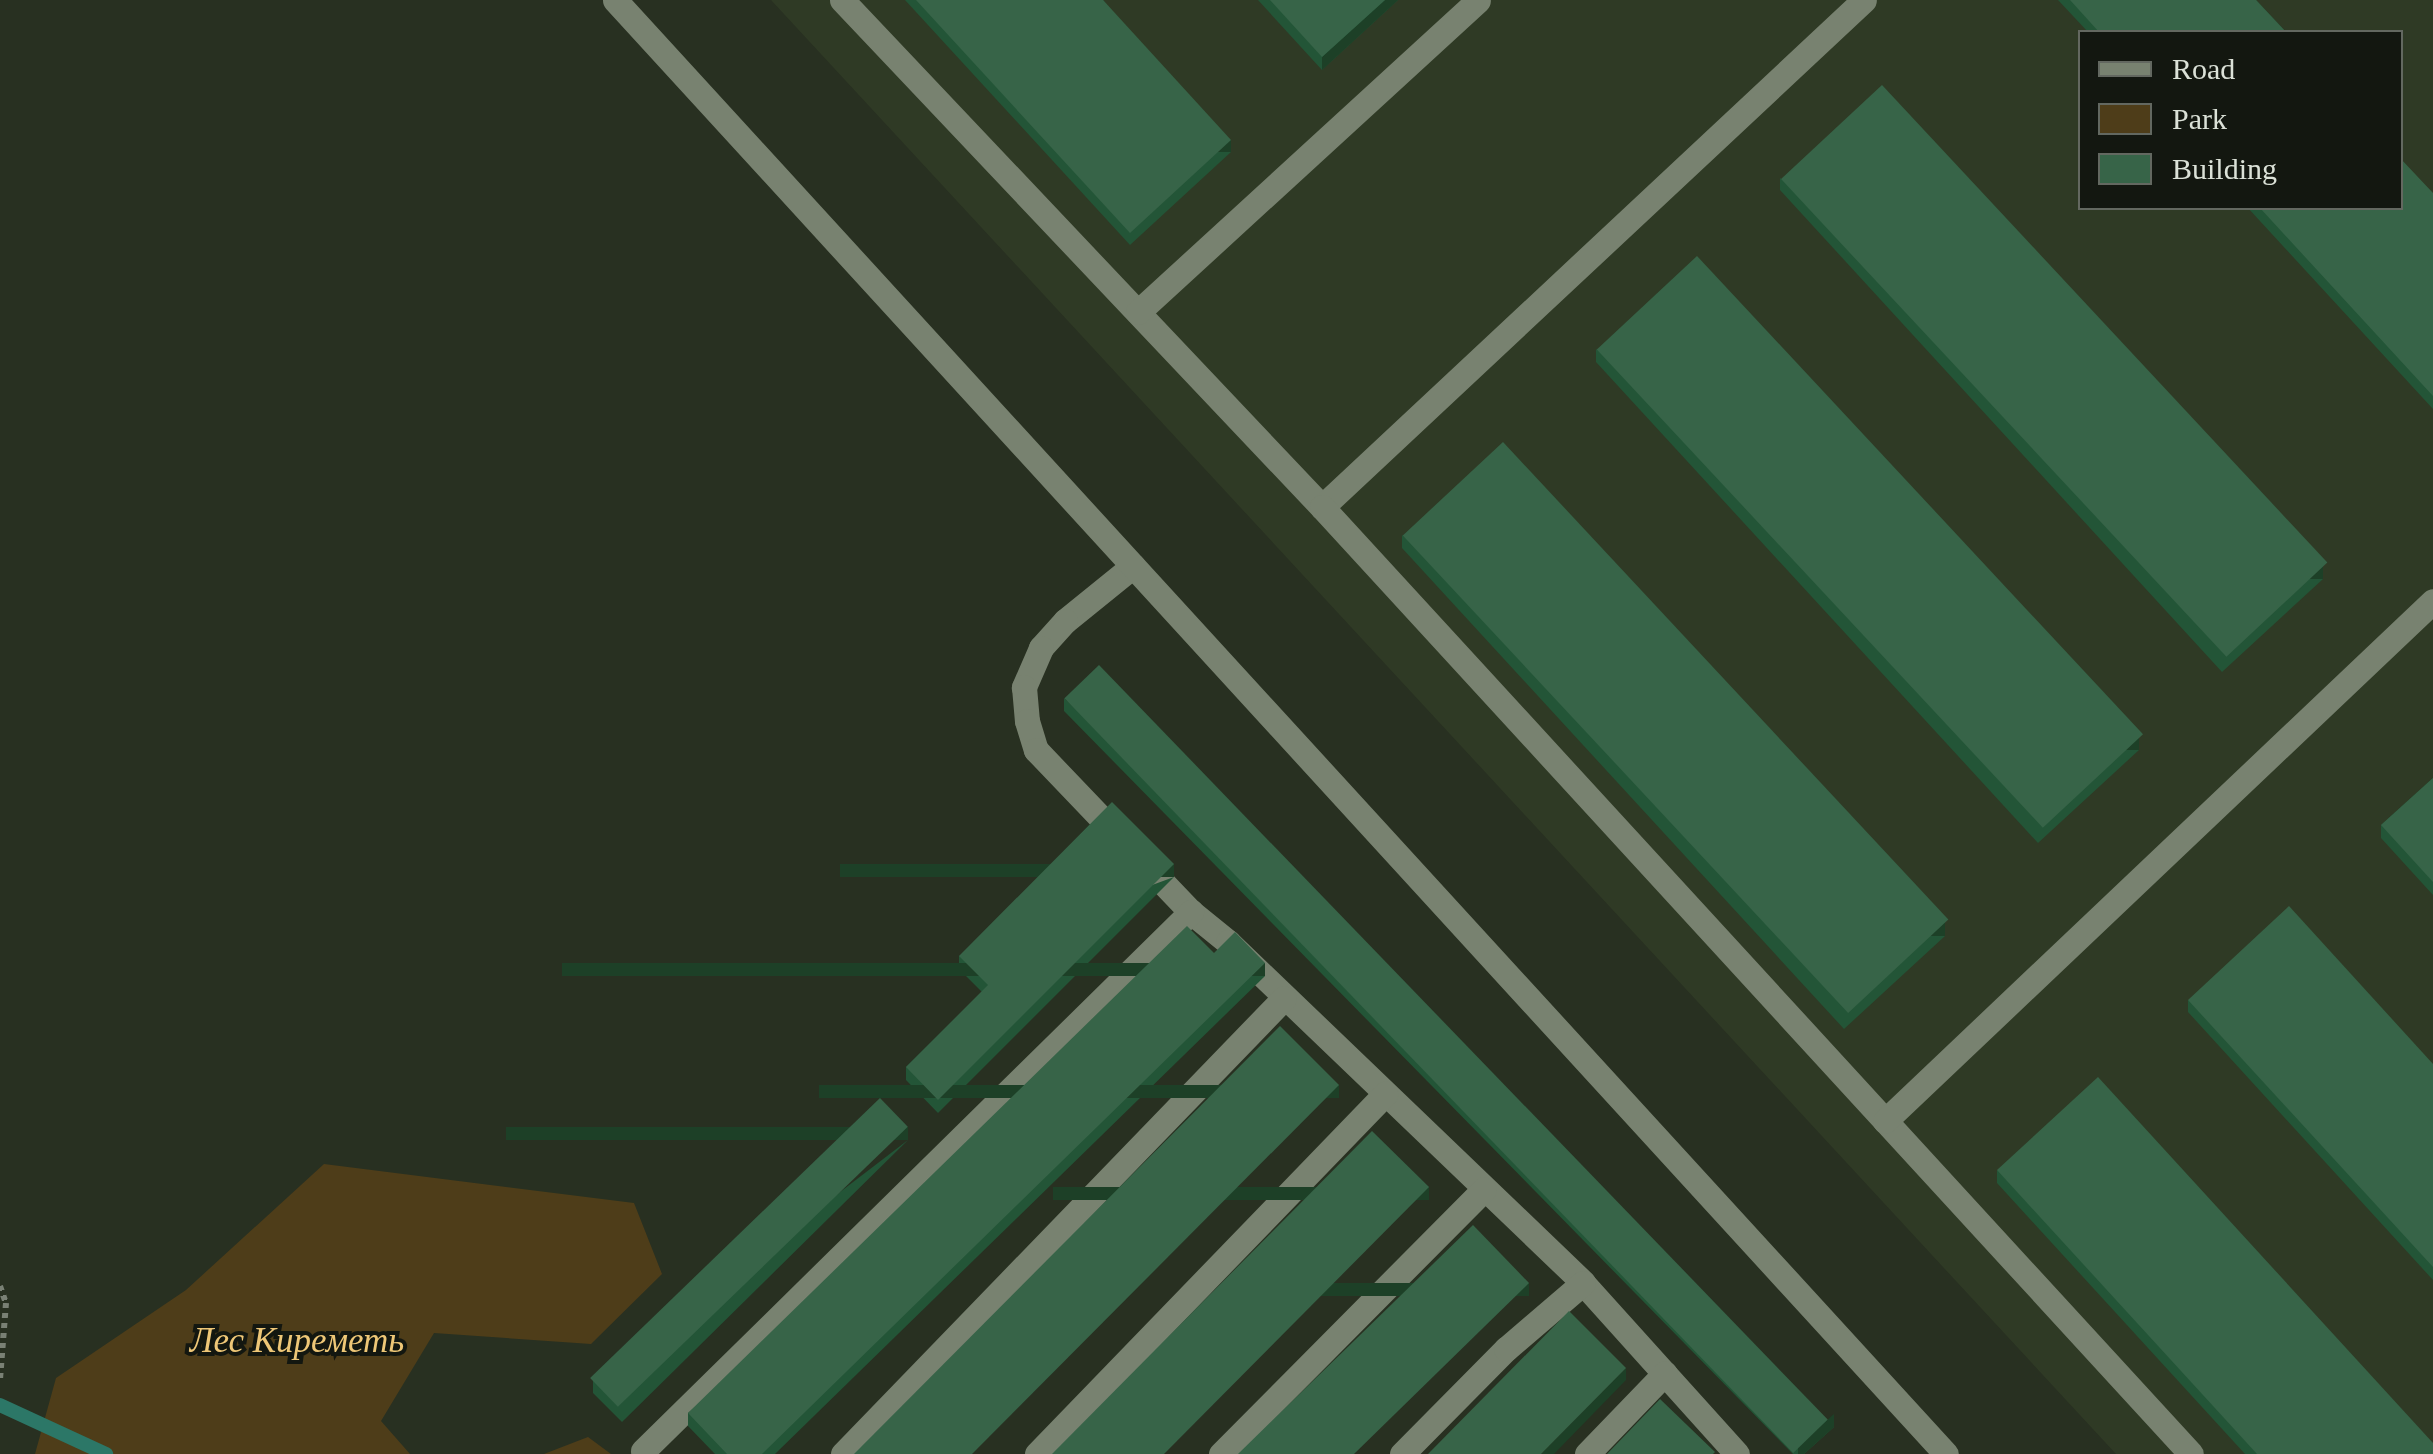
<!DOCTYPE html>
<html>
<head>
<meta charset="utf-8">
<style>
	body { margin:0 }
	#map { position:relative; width:2433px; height:1454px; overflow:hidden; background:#283021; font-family:"Times New Roman",serif }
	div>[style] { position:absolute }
	.built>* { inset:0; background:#2f3a25 }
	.green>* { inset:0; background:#4e3d19 }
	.stream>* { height:14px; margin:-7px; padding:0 7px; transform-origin:7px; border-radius:7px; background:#2c7767 }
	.path>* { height:6px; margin-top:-3px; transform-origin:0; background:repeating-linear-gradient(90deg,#798074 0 5px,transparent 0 10px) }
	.lane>* { height:25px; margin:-12.5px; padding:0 12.5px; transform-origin:12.5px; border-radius:12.5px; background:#788270 }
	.street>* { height:25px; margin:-12.5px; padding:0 12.5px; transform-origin:12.5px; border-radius:12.5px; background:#788270 }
	.wall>* { inset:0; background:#235537 }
	.shaded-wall>* { inset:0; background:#1d4027; transform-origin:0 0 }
	.building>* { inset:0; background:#376448; transform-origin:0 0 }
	span { translate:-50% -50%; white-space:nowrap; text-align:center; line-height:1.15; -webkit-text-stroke:8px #131710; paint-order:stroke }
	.park-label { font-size:35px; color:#eec777; font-style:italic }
	.legend { position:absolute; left:2078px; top:30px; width:325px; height:180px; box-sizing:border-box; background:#131710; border:2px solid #636860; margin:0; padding:12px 18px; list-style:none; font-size:30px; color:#dbe1d7 }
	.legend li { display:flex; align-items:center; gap:20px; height:50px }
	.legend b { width:50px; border:2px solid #636860 }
</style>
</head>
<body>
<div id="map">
	<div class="built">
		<div style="clip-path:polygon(evenodd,771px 0,2433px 0,2433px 1454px,2116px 1454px,771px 0,2080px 32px,2400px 32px,2400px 208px,2080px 208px,2080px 32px)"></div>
	</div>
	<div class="green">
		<div style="clip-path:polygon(324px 1164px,634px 1203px,662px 1274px,591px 1344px,434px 1333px,381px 1421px,410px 1454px,35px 1454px,56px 1378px,186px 1290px)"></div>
		<div style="clip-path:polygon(588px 1437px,611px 1454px,544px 1454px)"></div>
	</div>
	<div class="stream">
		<div style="left:0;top:1405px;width:117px;rotate:24.8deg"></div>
	</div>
	<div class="path">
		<div style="left:0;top:1286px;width:18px;rotate:71deg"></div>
		<div style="left:6px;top:1303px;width:77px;rotate:94.5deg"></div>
	</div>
	<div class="lane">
		<div style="left:842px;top:0;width:698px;rotate:46.57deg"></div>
		<div style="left:1322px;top:507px;width:742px;rotate:-43.09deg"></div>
		<div style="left:1138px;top:312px;width:461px;rotate:-42.5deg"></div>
		<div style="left:1322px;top:507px;width:1285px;rotate:47.46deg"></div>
		<div style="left:1133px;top:566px;width:87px;rotate:141deg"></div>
		<div style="left:1065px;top:621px;width:36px;rotate:132deg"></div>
		<div style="left:1041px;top:648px;width:43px;rotate:113.6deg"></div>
		<div style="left:1024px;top:687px;width:34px;rotate:85deg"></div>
		<div style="left:1027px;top:721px;width:30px;rotate:73deg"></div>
		<div style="left:1036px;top:750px;width:224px;rotate:46.3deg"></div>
		<div style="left:1191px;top:912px;width:48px;rotate:39deg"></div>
		<div style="left:1228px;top:942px;width:492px;rotate:43.8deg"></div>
		<div style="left:1583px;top:1283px;width:230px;rotate:48deg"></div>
		<div style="left:1885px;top:1121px;width:755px;rotate:-43.5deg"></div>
		<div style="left:643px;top:1451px;width:769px;rotate:-44.53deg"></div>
		<div style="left:843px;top:1454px;width:634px;rotate:-45.96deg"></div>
		<div style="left:1037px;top:1454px;width:501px;rotate:-45.97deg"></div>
		<div style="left:1221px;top:1454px;width:373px;rotate:-45.2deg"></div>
		<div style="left:1402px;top:1454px;width:148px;rotate:-45.3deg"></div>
		<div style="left:1506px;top:1349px;width:101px;rotate:-40.6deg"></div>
		<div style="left:1587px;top:1454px;width:112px;rotate:-46.1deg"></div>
	</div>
	<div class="street">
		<div style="left:615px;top:0;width:1971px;rotate:47.53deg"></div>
	</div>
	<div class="wall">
		<div style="clip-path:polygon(905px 0,1103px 0,1231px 152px,1130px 245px)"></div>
		<div style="clip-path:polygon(1258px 0,1398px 0,1322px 70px)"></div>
		<div style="clip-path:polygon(2058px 0,2256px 0,2286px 32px,2088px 32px)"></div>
		<div style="clip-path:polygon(1780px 178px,2323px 579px,2222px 672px,1780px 190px)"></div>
		<div style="clip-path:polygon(2433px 193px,2433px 409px,2248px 208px,2400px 208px)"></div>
		<div style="clip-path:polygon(1596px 349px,2139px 750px,2038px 843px,1596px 362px)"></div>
		<div style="clip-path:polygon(1402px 535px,1945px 936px,1844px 1029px,1402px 548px)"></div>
		<div style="clip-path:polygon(1064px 698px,1834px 1427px,1804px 1454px,1793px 1454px,1064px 711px)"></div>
		<div style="clip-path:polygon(2433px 778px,2433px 895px,2381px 838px,2381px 825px)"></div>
		<div style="clip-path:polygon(1174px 877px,938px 1113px,906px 1080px,906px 1067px,982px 992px,959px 969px,959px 956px)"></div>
		<div style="clip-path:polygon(1214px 953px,1265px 976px,775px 1454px,715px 1454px,688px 1426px,688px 1413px)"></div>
		<div style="clip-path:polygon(2188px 1000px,2433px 1064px,2433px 1280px,2188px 1012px)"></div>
		<div style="clip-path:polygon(908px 1140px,622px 1422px,593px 1393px,593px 1381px)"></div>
		<div style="clip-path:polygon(1997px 1170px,2433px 1454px,2245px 1454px,1997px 1183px)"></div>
	</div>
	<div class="shaded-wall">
		<div style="clip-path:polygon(1385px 0,1398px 0,1322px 70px,1322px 57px)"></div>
		<div style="left:1231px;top:140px;width:12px;height:137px;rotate:90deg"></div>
		<div style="left:2323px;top:566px;width:13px;height:137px;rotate:90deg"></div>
		<div style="left:2139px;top:738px;width:12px;height:137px;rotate:90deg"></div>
		<div style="left:1174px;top:864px;width:13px;height:334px;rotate:90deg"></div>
		<div style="left:1945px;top:923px;width:13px;height:137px;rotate:90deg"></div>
		<div style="left:1265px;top:963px;width:13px;height:703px;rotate:90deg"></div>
		<div style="left:1339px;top:1085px;width:13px;height:520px;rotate:90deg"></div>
		<div style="left:908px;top:1127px;width:13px;height:402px;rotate:90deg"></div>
		<div style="left:1429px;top:1187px;width:13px;height:376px;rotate:90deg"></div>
		<div style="left:1529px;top:1283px;width:13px;height:245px;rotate:90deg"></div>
		<div style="clip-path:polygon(1626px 1368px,1626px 1380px,1554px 1454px,1541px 1454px)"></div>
		<div style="clip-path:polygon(1834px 1414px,1834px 1427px,1804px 1454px,1798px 1454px,1798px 1446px)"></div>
	</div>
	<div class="building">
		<div style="clip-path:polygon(916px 0,1103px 0,1231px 140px,1130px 233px)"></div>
		<div style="clip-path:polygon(1270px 0,1385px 0,1322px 57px)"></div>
		<div style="clip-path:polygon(2070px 0,2256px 0,2286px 32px,2099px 32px)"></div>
		<div style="left:1882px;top:85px;width:653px;height:138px;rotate:47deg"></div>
		<div style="clip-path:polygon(2400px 158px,2433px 193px,2433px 396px,2260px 208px,2400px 208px)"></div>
		<div style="left:1697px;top:256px;width:654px;height:137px;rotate:47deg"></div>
		<div style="left:1503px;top:442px;width:653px;height:137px;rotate:47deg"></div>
		<div style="left:1099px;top:665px;width:1049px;height:48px;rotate:46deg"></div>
		<div style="clip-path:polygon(2433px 778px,2433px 882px,2381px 825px)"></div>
		<div style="clip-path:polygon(1112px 802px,1174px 864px,938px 1100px,906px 1067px,988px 985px,959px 956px)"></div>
		<div style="clip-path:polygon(2289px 906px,2433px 1064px,2433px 1267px,2188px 1000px)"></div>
		<div style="clip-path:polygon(1187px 926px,1214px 953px,1235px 932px,1265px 963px,762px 1454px,727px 1454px,688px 1413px)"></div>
		<div style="clip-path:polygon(1280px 1026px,1339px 1085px,972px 1454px,854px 1454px)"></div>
		<div style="clip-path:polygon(2098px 1077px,2433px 1443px,2433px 1454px,2257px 1454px,1997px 1170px)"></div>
		<div style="left:880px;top:1098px;width:40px;height:403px;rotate:46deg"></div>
		<div style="clip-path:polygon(1372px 1131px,1429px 1187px,1164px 1454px,1052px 1454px)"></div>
		<div style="clip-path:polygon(1473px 1225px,1529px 1283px,1354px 1454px,1238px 1454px)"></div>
		<div style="clip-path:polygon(1569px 1311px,1626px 1368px,1541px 1454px,1428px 1454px)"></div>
		<div style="clip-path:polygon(1660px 1399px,1715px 1452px,1713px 1454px,1607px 1454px)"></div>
	</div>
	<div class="park-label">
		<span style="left:297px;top:1341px">Лес Киреметь</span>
	</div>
	<ul class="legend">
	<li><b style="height:12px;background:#788270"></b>Road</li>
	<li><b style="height:28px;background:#4e3d19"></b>Park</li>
	<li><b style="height:28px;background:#376448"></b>Building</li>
	</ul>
</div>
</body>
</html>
